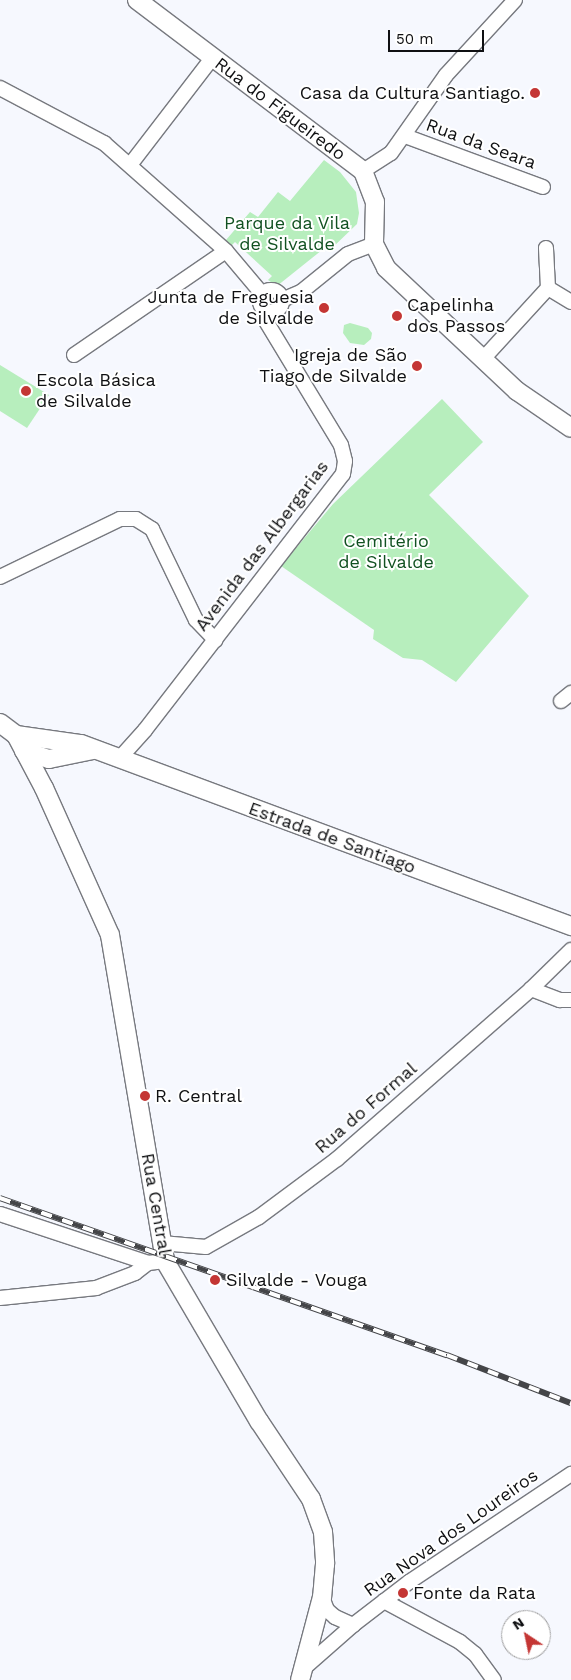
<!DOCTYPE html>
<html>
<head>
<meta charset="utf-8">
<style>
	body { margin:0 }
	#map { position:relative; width:571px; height:1680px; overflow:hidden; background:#f6f8fe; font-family:"Work Sans",sans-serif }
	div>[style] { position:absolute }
	.green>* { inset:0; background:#b7eebd }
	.roads { filter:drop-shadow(1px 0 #77797f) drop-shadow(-1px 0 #77797f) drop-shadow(0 1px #77797f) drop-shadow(0 -1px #77797f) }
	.minor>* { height:14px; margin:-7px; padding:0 7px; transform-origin:7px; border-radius:7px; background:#fff }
	.minor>.ring { margin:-7px; padding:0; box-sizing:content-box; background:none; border:14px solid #fff; border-radius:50% }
	.major>* { height:18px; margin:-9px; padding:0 9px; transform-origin:9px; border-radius:9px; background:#fff }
	.rail>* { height:5.5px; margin-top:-2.75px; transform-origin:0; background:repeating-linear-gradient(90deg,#fff 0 11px,#444548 0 22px); box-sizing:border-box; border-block:1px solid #444548 }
	.dots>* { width:14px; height:14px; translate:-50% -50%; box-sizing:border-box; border:2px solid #fff; border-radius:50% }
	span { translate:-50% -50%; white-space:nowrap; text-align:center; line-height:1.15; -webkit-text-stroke:4px #fff; paint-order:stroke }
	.poi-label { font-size:18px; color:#0f1012 }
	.right { translate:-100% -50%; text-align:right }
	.left { translate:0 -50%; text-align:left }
	.street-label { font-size:18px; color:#0f1012 }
	.park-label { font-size:18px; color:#115121 }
	.north { position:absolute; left:501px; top:1610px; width:50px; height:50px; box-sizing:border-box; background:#fff; border:1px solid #9f9fa0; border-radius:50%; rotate:326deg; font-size:14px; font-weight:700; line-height:20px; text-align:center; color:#0f1012 }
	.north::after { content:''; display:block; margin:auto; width:18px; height:22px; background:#c43634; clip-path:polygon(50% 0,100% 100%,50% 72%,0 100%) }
	.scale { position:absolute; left:388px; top:30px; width:96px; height:22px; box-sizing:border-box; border:2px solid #0f1012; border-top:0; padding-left:6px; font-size:15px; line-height:18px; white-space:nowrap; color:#0f1012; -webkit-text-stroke:4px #fff; paint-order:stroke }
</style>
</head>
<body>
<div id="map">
	<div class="green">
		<div style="clip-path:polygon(324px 160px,340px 172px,356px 192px,359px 213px,357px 224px,331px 249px,327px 246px,277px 286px,268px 280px,272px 276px,235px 242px,231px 246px,226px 240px,250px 212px,258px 217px,278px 192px,290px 201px)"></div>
		<div style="clip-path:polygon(350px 323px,368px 328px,372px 333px,371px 339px,364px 345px,350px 343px,343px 333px,344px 325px)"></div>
		<div style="clip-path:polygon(0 365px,49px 395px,27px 428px,0 411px)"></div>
		<div style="clip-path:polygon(442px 399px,483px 442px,429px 495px,529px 596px,456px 682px,422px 660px,403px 658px,373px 639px,374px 630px,281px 566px,333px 504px)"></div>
	</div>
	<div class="roads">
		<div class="minor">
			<div style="left:0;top:88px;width:118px;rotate:27.9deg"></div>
			<div style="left:104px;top:143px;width:163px;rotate:41.5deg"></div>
			<div style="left:226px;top:251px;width:57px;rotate:49.9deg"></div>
			<div style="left:405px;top:136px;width:147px;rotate:20.3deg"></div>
			<div style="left:130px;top:165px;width:135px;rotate:-52.5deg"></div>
			<div style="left:363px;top:171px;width:33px;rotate:-33deg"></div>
			<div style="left:391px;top:153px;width:95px;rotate:-54.8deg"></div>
			<div style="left:446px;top:75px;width:102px;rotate:-47.4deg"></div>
			<div style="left:548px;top:288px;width:27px;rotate:31deg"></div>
			<div class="ring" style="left:260px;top:290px;width:8px;height:8px"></div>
			<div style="left:282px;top:300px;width:21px;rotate:-23deg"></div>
			<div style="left:301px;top:292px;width:60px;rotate:-39deg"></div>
			<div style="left:348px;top:254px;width:28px;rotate:-21deg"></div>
			<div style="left:74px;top:355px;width:184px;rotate:-34.4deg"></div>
			<div style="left:482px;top:360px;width:98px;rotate:-47.5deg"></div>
			<div style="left:548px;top:288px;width:40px;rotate:-92.9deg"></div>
			<div style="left:0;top:577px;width:133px;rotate:-25.8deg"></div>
			<div style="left:120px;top:519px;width:16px"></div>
			<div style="left:136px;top:519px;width:19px;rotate:32deg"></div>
			<div style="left:152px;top:529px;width:101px;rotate:64.2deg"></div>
			<div style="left:196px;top:620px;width:28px;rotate:46deg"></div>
			<div style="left:561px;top:701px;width:13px;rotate:-39deg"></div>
			<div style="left:119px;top:759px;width:39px;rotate:-48deg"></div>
			<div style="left:145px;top:730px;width:324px;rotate:-52.3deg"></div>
			<div style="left:343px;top:474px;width:13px;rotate:-81deg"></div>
			<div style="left:345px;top:461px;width:16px;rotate:-104deg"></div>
			<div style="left:341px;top:445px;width:149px;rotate:-121.2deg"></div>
			<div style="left:264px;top:318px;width:11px;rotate:-95deg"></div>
			<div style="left:531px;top:989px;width:31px;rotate:21deg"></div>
			<div style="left:560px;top:1000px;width:11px"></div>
			<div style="left:0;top:1214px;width:156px;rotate:18.3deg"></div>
			<div style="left:162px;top:1243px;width:44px;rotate:5.2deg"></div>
			<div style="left:206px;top:1247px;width:61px;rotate:-29.5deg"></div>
			<div style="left:259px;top:1217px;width:97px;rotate:-36.6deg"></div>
			<div style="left:337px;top:1159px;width:258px;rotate:-41.2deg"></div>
			<div style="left:531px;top:989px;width:56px;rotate:-44.3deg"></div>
			<div style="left:0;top:1298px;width:97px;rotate:-5.9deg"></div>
			<div style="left:96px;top:1288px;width:42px;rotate:-21deg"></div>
			<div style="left:135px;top:1273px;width:16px;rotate:-38deg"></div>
			<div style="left:148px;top:1263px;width:17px;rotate:-7deg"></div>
			<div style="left:322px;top:1597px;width:14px;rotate:69deg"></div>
			<div style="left:327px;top:1610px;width:11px;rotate:41deg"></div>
			<div style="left:335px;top:1617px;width:20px;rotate:24deg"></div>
			<div style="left:353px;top:1625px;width:71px;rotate:-37.5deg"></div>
			<div style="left:409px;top:1582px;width:195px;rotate:-33.7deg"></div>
			<div style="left:384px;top:1601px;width:86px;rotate:28.3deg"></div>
			<div style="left:460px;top:1642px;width:19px;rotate:39deg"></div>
			<div style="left:475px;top:1654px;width:32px;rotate:54deg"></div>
			<div style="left:303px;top:1669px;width:67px;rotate:-41.3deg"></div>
		</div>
		<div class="major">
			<div style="left:137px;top:0;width:283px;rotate:37.1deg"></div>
			<div style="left:363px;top:171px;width:33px;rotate:69deg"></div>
			<div style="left:375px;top:202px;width:42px;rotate:91.4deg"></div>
			<div style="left:374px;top:244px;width:27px;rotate:63deg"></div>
			<div style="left:386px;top:268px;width:180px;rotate:43.2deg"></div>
			<div style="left:517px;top:391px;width:65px;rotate:34.4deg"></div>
			<div style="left:0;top:723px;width:20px;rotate:37deg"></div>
			<div style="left:16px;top:735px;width:60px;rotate:62.2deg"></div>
			<div style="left:44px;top:788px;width:161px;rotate:65.8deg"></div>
			<div style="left:110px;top:935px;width:331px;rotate:80.4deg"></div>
			<div style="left:165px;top:1261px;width:186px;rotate:59.6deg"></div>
			<div style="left:259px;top:1421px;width:94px;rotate:56.3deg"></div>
			<div style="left:311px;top:1499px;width:35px;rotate:70deg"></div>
			<div style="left:323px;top:1532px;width:32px;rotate:86deg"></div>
			<div style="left:325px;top:1564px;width:33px;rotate:95deg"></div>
			<div style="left:322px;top:1597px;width:86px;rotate:104.8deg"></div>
			<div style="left:16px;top:735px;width:66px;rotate:7.9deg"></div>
			<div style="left:81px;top:744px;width:523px;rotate:20.38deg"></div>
			<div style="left:24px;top:751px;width:26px;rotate:18deg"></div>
			<div style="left:49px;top:759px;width:45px;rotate:-11.6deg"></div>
		</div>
	</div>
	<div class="rail">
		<div style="left:0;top:1198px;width:474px;rotate:19.4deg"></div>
		<div style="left:447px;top:1355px;width:133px;rotate:21.2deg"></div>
	</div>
	<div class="dots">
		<div style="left:535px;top:93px;background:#c43634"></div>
		<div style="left:324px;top:308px;background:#c43634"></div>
		<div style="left:397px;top:316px;background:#c43634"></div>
		<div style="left:417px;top:366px;background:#c43634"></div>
		<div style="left:26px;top:391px;background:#c43634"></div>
		<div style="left:145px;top:1096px;background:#c43634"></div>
		<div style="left:215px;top:1280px;background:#c43634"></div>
		<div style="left:403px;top:1593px;background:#c43634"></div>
	</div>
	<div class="poi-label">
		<span class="right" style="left:525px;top:93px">Casa da Cultura Santiago.</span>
		<span class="right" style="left:314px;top:308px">Junta de Freguesia<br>de Silvalde</span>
		<span class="left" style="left:407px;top:316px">Capelinha<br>dos Passos</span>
		<span class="right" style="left:407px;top:366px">Igreja de São<br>Tiago de Silvalde</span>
		<span class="left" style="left:36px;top:391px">Escola Básica<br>de Silvalde</span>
		<span class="left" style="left:155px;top:1096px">R. Central</span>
		<span class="left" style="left:226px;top:1280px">Silvalde - Vouga</span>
		<span class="left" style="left:413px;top:1593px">Fonte da Rata</span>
	</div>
	<div class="street-label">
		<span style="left:280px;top:109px;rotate:37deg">Rua do Figueiredo</span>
		<span style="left:481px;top:144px;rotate:20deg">Rua da Seara</span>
		<span style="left:262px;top:546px;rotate:-53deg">Avenida das Albergarias</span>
		<span style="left:332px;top:838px;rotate:20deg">Estrada de Santiago</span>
		<span style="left:366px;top:1108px;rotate:-41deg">Rua do Formal</span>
		<span style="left:156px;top:1204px;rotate:80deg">Rua Central</span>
		<span style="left:451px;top:1533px;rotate:-35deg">Rua Nova dos Loureiros</span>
	</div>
	<div class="park-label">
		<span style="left:287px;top:234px">Parque da Vila<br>de Silvalde</span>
		<span style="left:386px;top:552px">Cemitério<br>de Silvalde</span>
	</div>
	<div class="north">N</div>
	<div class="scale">50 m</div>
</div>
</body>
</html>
